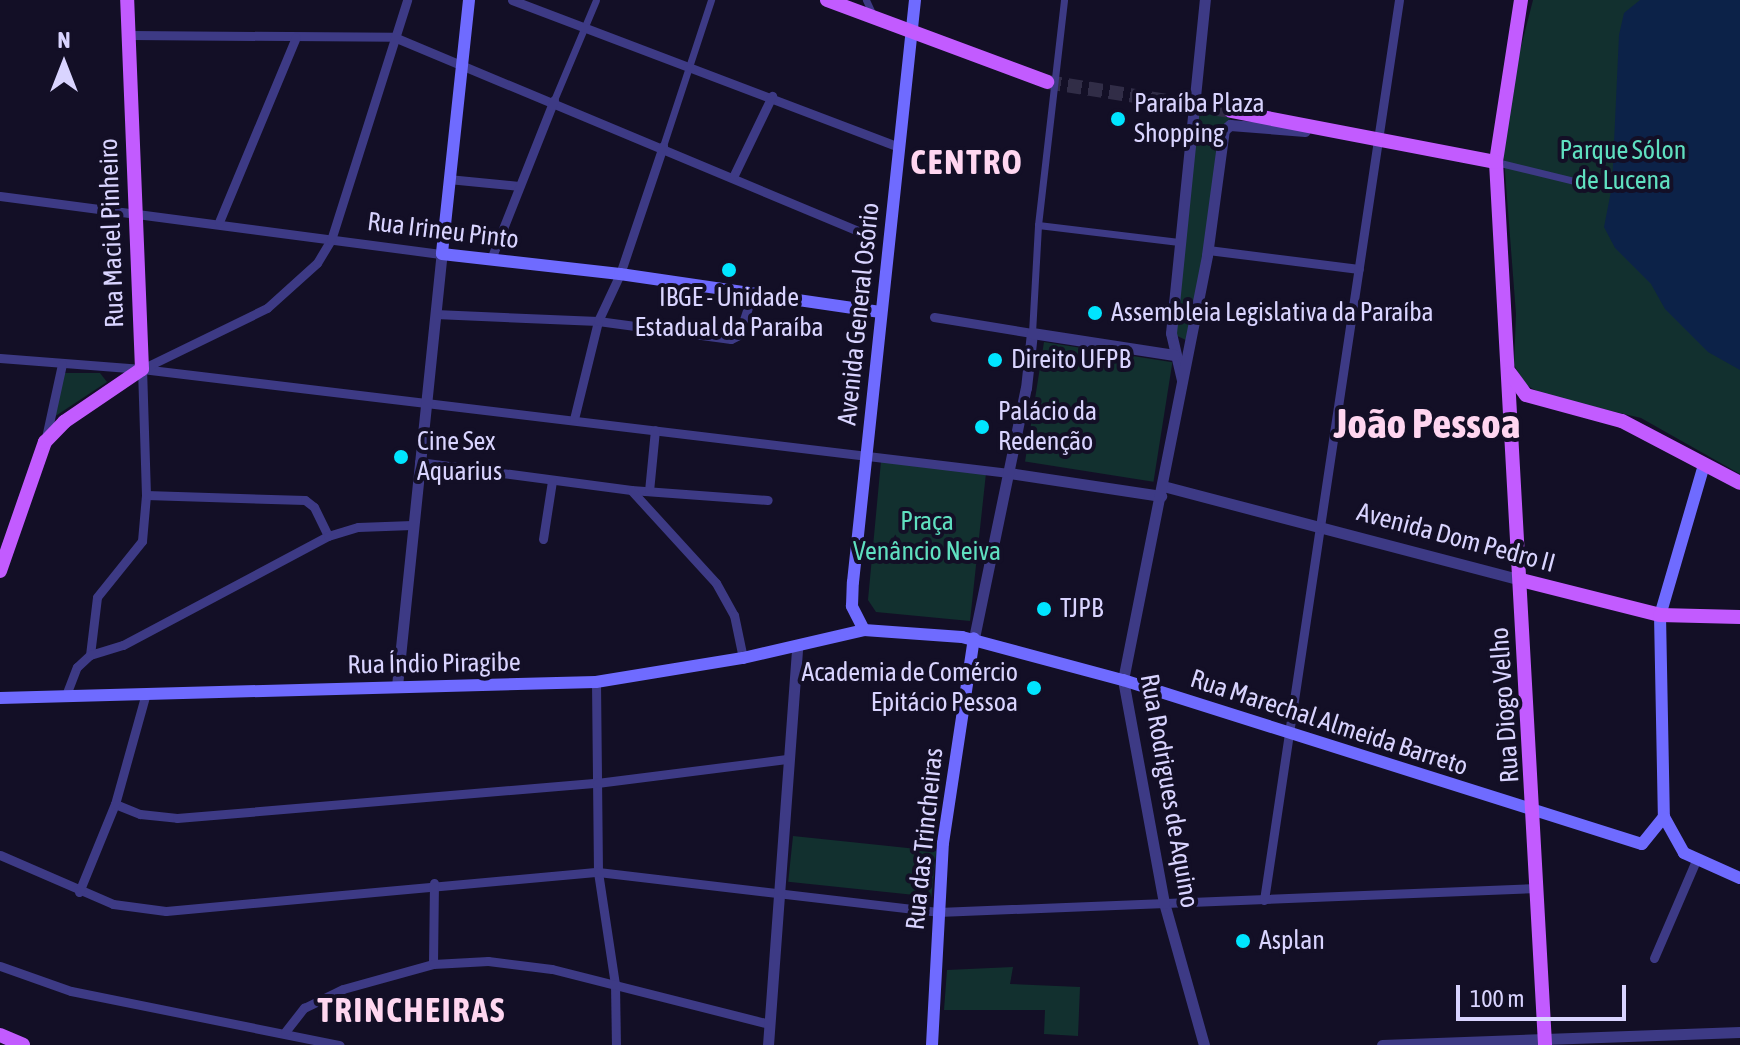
<!DOCTYPE html>
<html>
<head>
<meta charset="utf-8">
<style>
	body { margin:0 }
	#map { position:relative; width:1740px; height:1045px; overflow:hidden; background:#130f26; font-family:"Asap Condensed",sans-serif }
	div>[style] { position:absolute }
	.green>* { inset:0; background:#12302f; transform-origin:0 0 }
	.water>* { inset:0; background:#0c2248 }
	.primary-tunnel>* { height:14px; margin-top:-7px; transform-origin:0; background:repeating-linear-gradient(90deg,#312d47 0 14px,transparent 0 21px) }
	.pedestrian>* { height:7px; margin:-3.5px; padding:0 3.5px; transform-origin:3.5px; border-radius:3.5px; background:#3d3a85 }
	.minor>* { height:9px; margin:-4.5px; padding:0 4.5px; transform-origin:4.5px; border-radius:4.5px; background:#3d3a85 }
	.tertiary>* { height:11px; margin:-5.5px; padding:0 5.5px; transform-origin:5.5px; border-radius:5.5px; background:#3d3a85 }
	.secondary>* { height:12px; margin:-6px; padding:0 6px; transform-origin:6px; border-radius:6px; background:#6f6bff }
	.primary>* { height:14px; margin:-7px; padding:0 7px; transform-origin:7px; border-radius:7px; background:#c25bff }
	.dots>* { width:22px; height:22px; translate:-50% -50%; box-sizing:border-box; border:4px solid #130f26; border-radius:50% }
	span { translate:-50% -50%; white-space:nowrap; text-align:center; line-height:1.15; -webkit-text-stroke:8px #130f26; paint-order:stroke }
	.poi-label { font-size:26px; color:#d9d4ff }
	.left { translate:0 -50%; text-align:left }
	.right { translate:-100% -50%; text-align:right }
	.park-label { font-size:26px; color:#5fe0c0 }
	.street-label { font-size:26px; color:#d9d4ff }
	.district-label { font-size:34px; color:#ffd6f0; font-weight:700; letter-spacing:2px }
	.town-label { font-size:42px; color:#ffd6f0; font-weight:700 }
	.north { position:absolute; left:24px; top:24px; width:80px; height:80px; -webkit-text-stroke:6px #130f26; paint-order:stroke; rotate:0deg; font-size:22px; font-weight:700; line-height:32px; text-align:center; color:#d9d4ff }
	.north::after { content:''; display:block; margin:auto; width:28px; height:36px; background:#d9d4ff; clip-path:polygon(50% 0,100% 100%,50% 72%,0 100%) }
	.scale { position:absolute; left:1456px; top:985px; width:170px; height:36px; box-sizing:border-box; border:4px solid #d9d4ff; border-top:0; padding-left:10px; font-size:24px; line-height:28px; white-space:nowrap; color:#d9d4ff; -webkit-text-stroke:6px #130f26; paint-order:stroke }
</style>
</head>
<body>
<div id="map">
	<div class="green">
		<div style="clip-path:polygon(1533px 0,1740px 0,1740px 474px,1641px 418px,1544px 395px,1526px 385px,1514px 365px,1516px 314px,1503px 146px,1514px 74px)"></div>
		<div style="clip-path:polygon(1193px 113px,1230px 116px,1190px 342px,1171px 333px)"></div>
		<div style="left:1044px;top:342px;width:130px;height:121px;rotate:9deg"></div>
		<div style="clip-path:polygon(63px 373px,100px 373px,107px 382px,54px 417px)"></div>
		<div style="clip-path:polygon(881px 461px,986px 473px,970px 621px,876px 612px,868px 600px)"></div>
		<div style="left:793px;top:836px;width:144px;height:46px;rotate:6deg"></div>
		<div style="clip-path:polygon(1013px 967px,1010px 984px,1080px 987px,1078px 1036px,1044px 1034px,1045px 1010px,944px 1010px,947px 970px)"></div>
	</div>
	<div class="water">
		<div style="clip-path:polygon(1640px 0,1740px 0,1740px 370px,1708px 352px,1665px 309px,1651px 284px,1615px 248px,1604px 227px,1612px 186px,1619px 35px,1624px 13px)"></div>
	</div>
	<div class="primary-tunnel">
		<div style="left:1047px;top:82px;width:186px;rotate:9deg"></div>
	</div>
	<div class="pedestrian">
		<div style="left:866px;top:0;width:19px;rotate:65deg"></div>
		<div style="left:554px;top:100px;width:108px;rotate:-67.2deg"></div>
		<div style="left:663px;top:146px;width:154px;rotate:-71.8deg"></div>
		<div style="left:1496px;top:162px;width:80px;rotate:13.7deg"></div>
		<div style="left:1038px;top:225px;width:142px;rotate:6.9deg"></div>
		<div style="left:1032px;top:333px;width:108px;rotate:-86.8deg"></div>
		<div style="left:1038px;top:225px;width:226px;rotate:-83.4deg"></div>
	</div>
	<div class="minor">
		<div style="left:512px;top:0;width:414px;rotate:20.8deg"></div>
		<div style="left:130px;top:35px;width:264px;rotate:0.4deg"></div>
		<div style="left:394px;top:37px;width:508px;rotate:22.68deg"></div>
		<div style="left:734px;top:175px;width:88px;rotate:-64.3deg"></div>
		<div style="left:448px;top:179px;width:71px;rotate:5.6deg"></div>
		<div style="left:0;top:196px;width:446px;rotate:7.5deg"></div>
		<div style="left:219px;top:222px;width:200px;rotate:-67.4deg"></div>
		<div style="left:1208px;top:250px;width:152px;rotate:7.2deg"></div>
		<div style="left:491px;top:259px;width:171px;rotate:-68.4deg"></div>
		<div style="left:435px;top:314px;width:163px;rotate:2.5deg"></div>
		<div style="left:598px;top:321px;width:134px;rotate:7.7deg"></div>
		<div style="left:731px;top:339px;width:9px;rotate:-27deg"></div>
		<div style="left:739px;top:335px;width:42px;rotate:-72deg"></div>
		<div style="left:934px;top:317px;width:99px;rotate:9.3deg"></div>
		<div style="left:0;top:358px;width:142px;rotate:4.4deg"></div>
		<div style="left:142px;top:369px;width:873px;rotate:6.84deg"></div>
		<div style="left:574px;top:419px;width:101px;rotate:-76.2deg"></div>
		<div style="left:598px;top:321px;width:52px;rotate:-64.9deg"></div>
		<div style="left:620px;top:274px;width:135px;rotate:-71.4deg"></div>
		<div style="left:45px;top:442px;width:80px;rotate:-77.7deg"></div>
		<div style="left:419px;top:462px;width:214px;rotate:7.5deg"></div>
		<div style="left:631px;top:490px;width:137px;rotate:4.2deg"></div>
		<div style="left:631px;top:490px;width:126px;rotate:47.6deg"></div>
		<div style="left:716px;top:583px;width:37px;rotate:61deg"></div>
		<div style="left:734px;top:615px;width:44px;rotate:78.2deg"></div>
		<div style="left:649px;top:491px;width:61px;rotate:-84.4deg"></div>
		<div style="left:146px;top:495px;width:159px;rotate:1.8deg"></div>
		<div style="left:305px;top:500px;width:11px;rotate:38deg"></div>
		<div style="left:314px;top:507px;width:32px;rotate:64deg"></div>
		<div style="left:543px;top:539px;width:59px;rotate:-81.2deg"></div>
		<div style="left:90px;top:655px;width:58px;rotate:-83.1deg"></div>
		<div style="left:97px;top:597px;width:72px;rotate:-51.2deg"></div>
		<div style="left:142px;top:541px;width:46px;rotate:-85deg"></div>
		<div style="left:146px;top:495px;width:126px;rotate:-91.8deg"></div>
		<div style="left:142px;top:369px;width:139px;rotate:-26deg"></div>
		<div style="left:267px;top:308px;width:67px;rotate:-42deg"></div>
		<div style="left:317px;top:263px;width:27px;rotate:-59deg"></div>
		<div style="left:331px;top:240px;width:252px;rotate:-72.4deg"></div>
		<div style="left:596px;top:682px;width:190px;rotate:89.4deg"></div>
		<div style="left:598px;top:872px;width:113px;rotate:81.4deg"></div>
		<div style="left:615px;top:984px;width:61px;rotate:89.1deg"></div>
		<div style="left:66px;top:695px;width:30px;rotate:-69deg"></div>
		<div style="left:77px;top:667px;width:18px;rotate:-43deg"></div>
		<div style="left:90px;top:655px;width:34px;rotate:-17deg"></div>
		<div style="left:123px;top:645px;width:232px;rotate:-28deg"></div>
		<div style="left:328px;top:536px;width:31px;rotate:-17deg"></div>
		<div style="left:358px;top:527px;width:54px;rotate:-2.1deg"></div>
		<div style="left:115px;top:804px;width:27px;rotate:22deg"></div>
		<div style="left:140px;top:814px;width:37px;rotate:6deg"></div>
		<div style="left:177px;top:818px;width:421px;rotate:-4.8deg"></div>
		<div style="left:597px;top:783px;width:193px;rotate:-7.2deg"></div>
		<div style="left:0;top:855px;width:123px;rotate:23.4deg"></div>
		<div style="left:113px;top:904px;width:53px;rotate:7.5deg"></div>
		<div style="left:166px;top:911px;width:434px;rotate:-5.2deg"></div>
		<div style="left:598px;top:872px;width:342px;rotate:6.7deg"></div>
		<div style="left:938px;top:912px;width:600px;rotate:-2.29deg"></div>
		<div style="left:79px;top:892px;width:95px;rotate:-67.8deg"></div>
		<div style="left:115px;top:804px;width:115px;rotate:-74.4deg"></div>
		<div style="left:1264px;top:900px;width:910px;rotate:-81.47deg"></div>
		<div style="left:1654px;top:958px;width:109px;rotate:-66.7deg"></div>
		<div style="left:433px;top:964px;width:81px;rotate:-89.3deg"></div>
		<div style="left:0;top:966px;width:75px;rotate:19.4deg"></div>
		<div style="left:71px;top:991px;width:274px;rotate:11.4deg"></div>
		<div style="left:285px;top:1032px;width:31px;rotate:-52deg"></div>
		<div style="left:304px;top:1008px;width:43px;rotate:-26deg"></div>
		<div style="left:343px;top:989px;width:93px;rotate:-15.5deg"></div>
		<div style="left:433px;top:964px;width:55px;rotate:-3.1deg"></div>
		<div style="left:488px;top:961px;width:64px;rotate:7.1deg"></div>
		<div style="left:552px;top:969px;width:224px;rotate:14.2deg"></div>
	</div>
	<div class="tertiary">
		<div style="left:1182px;top:380px;width:48px;rotate:-103.2deg"></div>
		<div style="left:1171px;top:333px;width:335px;rotate:-84.2deg"></div>
		<div style="left:1009px;top:473px;width:154px;rotate:8.6deg"></div>
		<div style="left:1163px;top:486px;width:370px;rotate:14.7deg"></div>
		<div style="left:974px;top:638px;width:255px;rotate:-78.3deg"></div>
		<div style="left:1026px;top:388px;width:55px;rotate:-83.8deg"></div>
		<div style="left:1032px;top:333px;width:144px;rotate:8.8deg"></div>
		<div style="left:397px;top:686px;width:434px;rotate:-84.1deg"></div>
		<div style="left:768px;top:1045px;width:399px;rotate:-85.8deg"></div>
		<div style="left:1204px;top:1045px;width:148px;rotate:-105.7deg"></div>
		<div style="left:1164px;top:903px;width:227px;rotate:-100.4deg"></div>
		<div style="left:1123px;top:680px;width:433px;rotate:-78.8deg"></div>
		<div style="left:1207px;top:255px;width:126px;rotate:-82.3deg"></div>
		<div style="left:1224px;top:130px;width:8px;rotate:-40deg"></div>
		<div style="left:1230px;top:125px;width:75px;rotate:4.6deg"></div>
		<div style="left:1382px;top:1045px;width:358px;rotate:-2.1deg"></div>
	</div>
	<div class="secondary">
		<div style="left:469px;top:0;width:255px;rotate:96.1deg"></div>
		<div style="left:442px;top:254px;width:179px;rotate:6.4deg"></div>
		<div style="left:620px;top:274px;width:263px;rotate:8.3deg"></div>
		<div style="left:1704px;top:465px;width:156px;rotate:106.3deg"></div>
		<div style="left:1660px;top:615px;width:202px;rotate:88.9deg"></div>
		<div style="left:1664px;top:817px;width:41px;rotate:60.9deg"></div>
		<div style="left:1684px;top:853px;width:61px;rotate:24.1deg"></div>
		<div style="left:864px;top:630px;width:27px;rotate:-117deg"></div>
		<div style="left:852px;top:606px;width:24px;rotate:-88deg"></div>
		<div style="left:853px;top:582px;width:585px;rotate:-83.92deg"></div>
		<div style="left:0;top:698px;width:596px;rotate:-1.54deg"></div>
		<div style="left:596px;top:682px;width:149px;rotate:-9.3deg"></div>
		<div style="left:743px;top:658px;width:124px;rotate:-13deg"></div>
		<div style="left:864px;top:630px;width:98px;rotate:4.1deg"></div>
		<div style="left:962px;top:637px;width:167px;rotate:15deg"></div>
		<div style="left:1123px;top:680px;width:544px;rotate:17.54deg"></div>
		<div style="left:1642px;top:844px;width:35px;rotate:-51deg"></div>
		<div style="left:932px;top:1045px;width:202px;rotate:-86.9deg"></div>
		<div style="left:943px;top:843px;width:207px;rotate:-81.4deg"></div>
	</div>
	<div class="primary">
		<div style="left:827px;top:0;width:235px;rotate:20.4deg"></div>
		<div style="left:1521px;top:0;width:164px;rotate:98.8deg"></div>
		<div style="left:1496px;top:162px;width:884px;rotate:86.82deg"></div>
		<div style="left:1231px;top:111px;width:270px;rotate:10.9deg"></div>
		<div style="left:1510px;top:373px;width:27px;rotate:54deg"></div>
		<div style="left:1526px;top:395px;width:99px;rotate:15.2deg"></div>
		<div style="left:1622px;top:421px;width:133px;rotate:27.7deg"></div>
		<div style="left:0;top:571px;width:137px;rotate:-70.8deg"></div>
		<div style="left:45px;top:442px;width:28px;rotate:-46deg"></div>
		<div style="left:64px;top:422px;width:94px;rotate:-34.2deg"></div>
		<div style="left:142px;top:369px;width:369px;rotate:-92.3deg"></div>
		<div style="left:1521px;top:580px;width:143px;rotate:14.1deg"></div>
		<div style="left:1660px;top:615px;width:80px;rotate:1.4deg"></div>
		<div style="left:0;top:1035px;width:25px;rotate:23deg"></div>
	</div>
	<div class="dots">
		<div style="left:1118px;top:119px;background:#00e5ff"></div>
		<div style="left:729px;top:270px;background:#00e5ff"></div>
		<div style="left:1095px;top:313px;background:#00e5ff"></div>
		<div style="left:995px;top:360px;background:#00e5ff"></div>
		<div style="left:982px;top:427px;background:#00e5ff"></div>
		<div style="left:401px;top:457px;background:#00e5ff"></div>
		<div style="left:1044px;top:609px;background:#00e5ff"></div>
		<div style="left:1034px;top:688px;background:#00e5ff"></div>
		<div style="left:1243px;top:941px;background:#00e5ff"></div>
	</div>
	<div class="poi-label">
		<span class="left" style="left:1134px;top:119px">Paraíba Plaza<br>Shopping</span>
		<span style="left:729px;top:313px">IBGE - Unidade<br>Estadual da Paraíba</span>
		<span class="left" style="left:1111px;top:313px">Assembleia Legislativa da Paraíba</span>
		<span class="left" style="left:1011px;top:360px">Direito UFPB</span>
		<span class="left" style="left:998px;top:427px">Palácio da<br>Redenção</span>
		<span class="left" style="left:417px;top:457px">Cine Sex<br>Aquarius</span>
		<span class="left" style="left:1060px;top:609px">TJPB</span>
		<span class="right" style="left:1018px;top:688px">Academia de Comércio<br>Epitácio Pessoa</span>
		<span class="left" style="left:1259px;top:941px">Asplan</span>
	</div>
	<div class="park-label">
		<span style="left:1623px;top:166px">Parque Sólon<br>de Lucena</span>
		<span style="left:927px;top:537px">Praça<br>Venâncio Neiva</span>
	</div>
	<div class="street-label">
		<span style="left:443px;top:231px;rotate:7deg">Rua Irineu Pinto</span>
		<span style="left:112px;top:233px;rotate:-92deg">Rua Maciel Pinheiro</span>
		<span style="left:859px;top:314px;rotate:-84deg">Avenida General Osório</span>
		<span style="left:1456px;top:538px;rotate:15deg">Avenida Dom Pedro II</span>
		<span style="left:434px;top:664px;rotate:-1deg">Rua Índio Piragibe</span>
		<span style="left:1505px;top:705px;rotate:-94deg">Rua Diogo Velho</span>
		<span style="left:1329px;top:723px;rotate:18deg">Rua Marechal Almeida Barreto</span>
		<span style="left:1169px;top:791px;rotate:80deg">Rua Rodrigues de Aquino</span>
		<span style="left:925px;top:839px;rotate:-84deg">Rua das Trincheiras</span>
	</div>
	<div class="district-label">
		<span style="left:967px;top:162px">CENTRO</span>
		<span style="left:412px;top:1010px">TRINCHEIRAS</span>
	</div>
	<div class="town-label">
		<span style="left:1427px;top:423px">João Pessoa</span>
	</div>
	<div class="north">N</div>
	<div class="scale">100 m</div>
</div>
</body>
</html>
